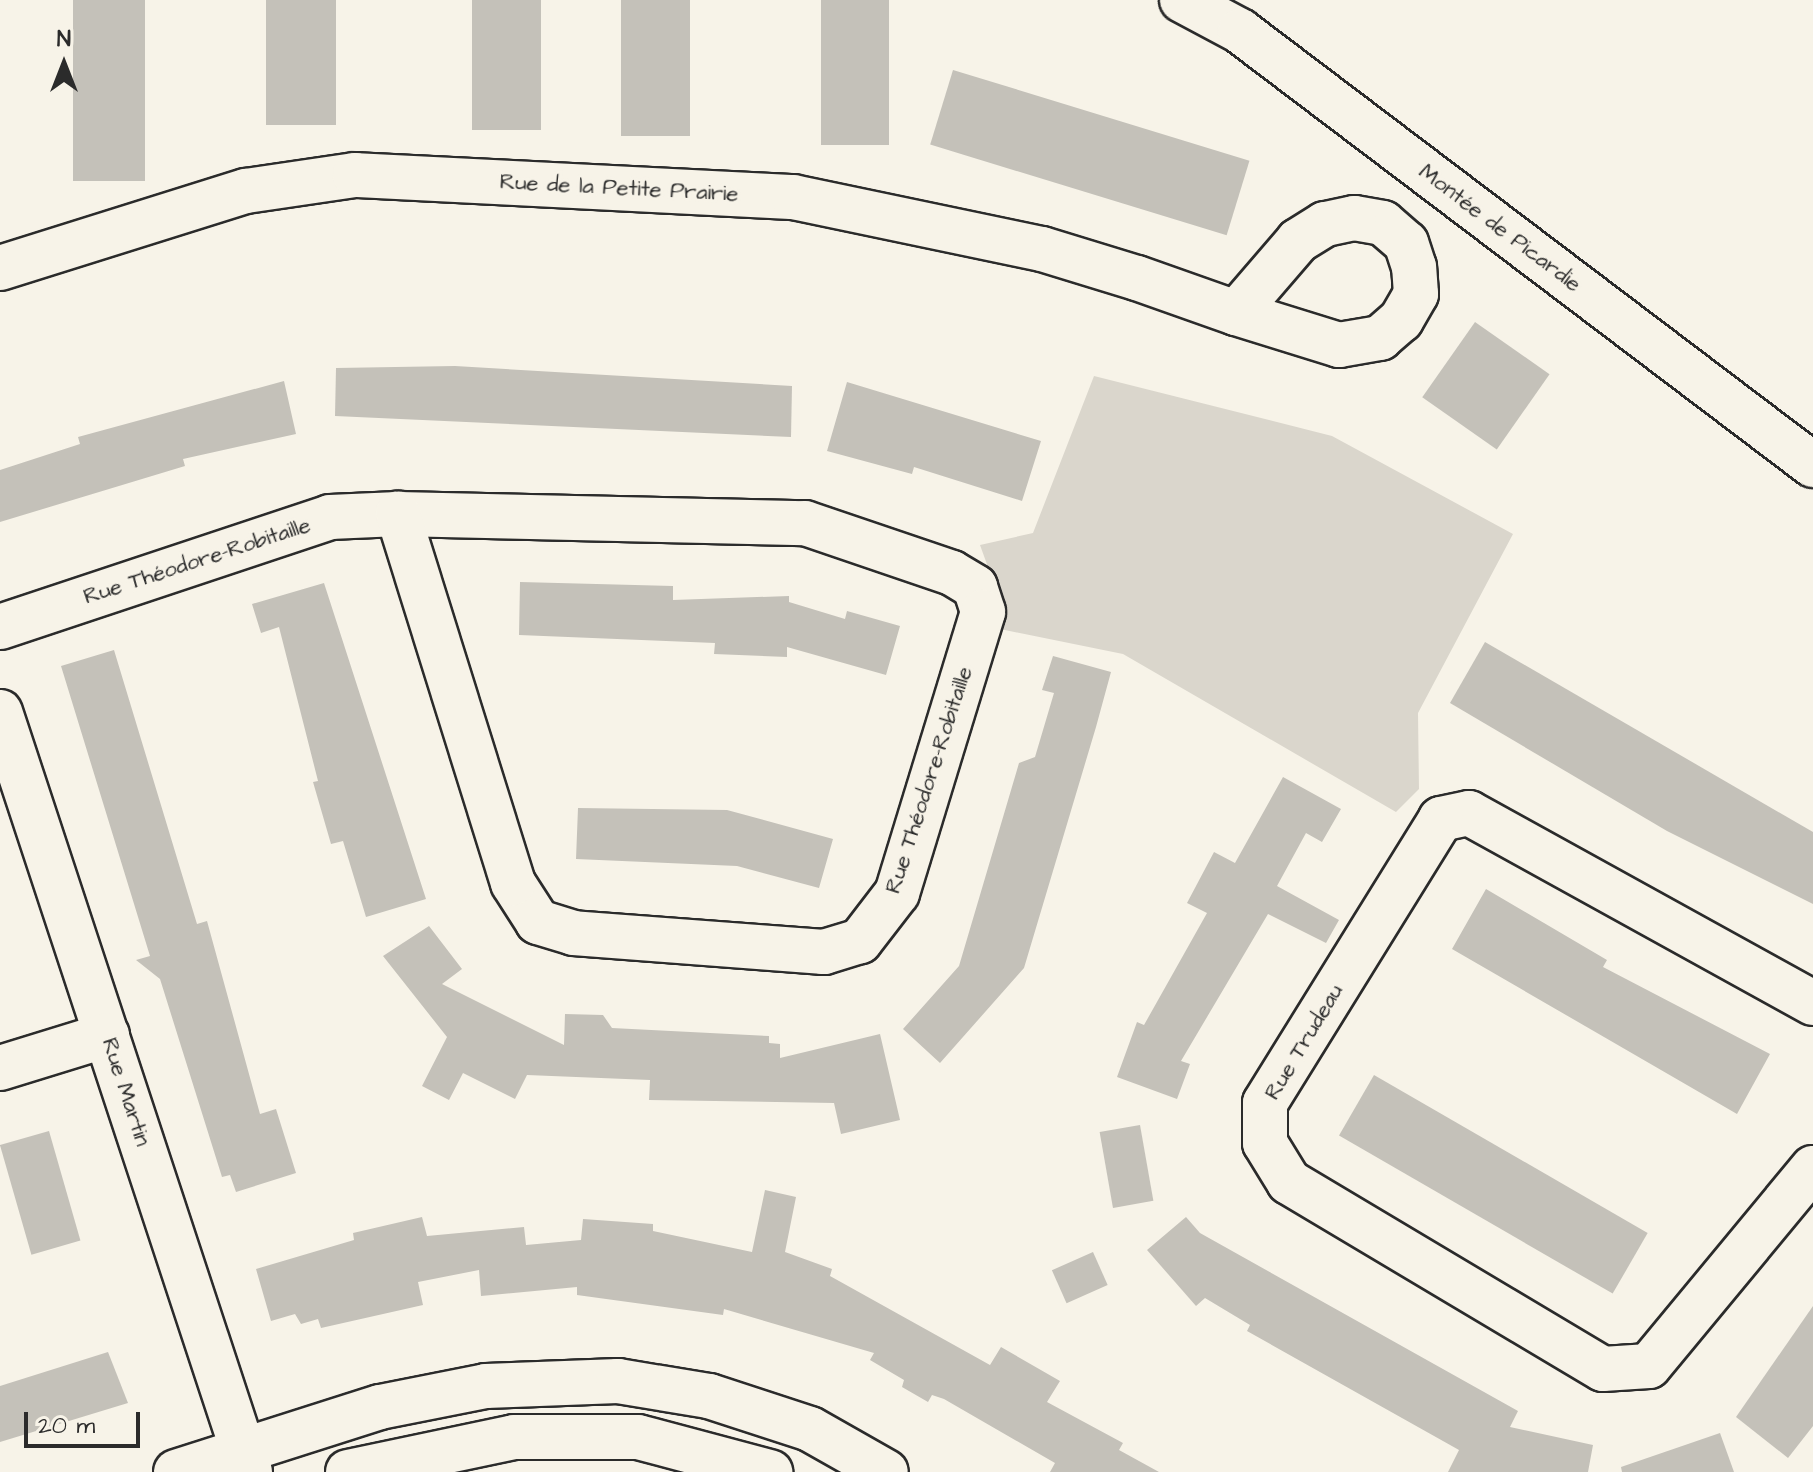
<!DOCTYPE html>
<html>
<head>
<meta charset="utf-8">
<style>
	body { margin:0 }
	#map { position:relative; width:1813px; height:1472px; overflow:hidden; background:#f7f3e8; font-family:"Architects Daughter",sans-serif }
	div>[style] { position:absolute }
	.green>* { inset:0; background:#dad6cc }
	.building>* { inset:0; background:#c4c1b9; transform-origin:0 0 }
	.roads { filter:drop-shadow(2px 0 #2b2b2b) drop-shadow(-2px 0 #2b2b2b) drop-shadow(0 2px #2b2b2b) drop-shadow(0 -2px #2b2b2b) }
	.minor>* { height:44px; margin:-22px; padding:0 22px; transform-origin:22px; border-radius:22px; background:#f7f3e8 }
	span { translate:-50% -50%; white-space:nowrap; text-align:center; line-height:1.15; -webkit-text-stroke:6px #f7f3e8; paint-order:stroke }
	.street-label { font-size:22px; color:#2b2b2b }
	.north { position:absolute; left:24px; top:24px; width:80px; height:80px; -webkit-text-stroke:6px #f7f3e8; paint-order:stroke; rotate:0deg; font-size:22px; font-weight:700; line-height:32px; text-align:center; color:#2b2b2b }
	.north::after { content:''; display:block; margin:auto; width:28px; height:36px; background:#2b2b2b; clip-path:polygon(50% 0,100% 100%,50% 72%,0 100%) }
	.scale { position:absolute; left:24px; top:1412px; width:116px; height:36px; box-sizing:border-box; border:4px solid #2b2b2b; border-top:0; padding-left:10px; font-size:24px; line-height:28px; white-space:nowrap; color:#2b2b2b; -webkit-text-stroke:6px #f7f3e8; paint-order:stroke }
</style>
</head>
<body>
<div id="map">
	<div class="green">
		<div style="clip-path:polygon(1094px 376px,1332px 436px,1513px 534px,1418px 713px,1419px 789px,1396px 812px,1123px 654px,1000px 629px,1006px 617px,980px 545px,1033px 533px)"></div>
	</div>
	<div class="building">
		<div style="left:73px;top:0;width:72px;height:181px"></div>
		<div style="left:266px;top:0;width:70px;height:125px"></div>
		<div style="left:472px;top:0;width:69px;height:130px"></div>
		<div style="left:621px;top:0;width:69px;height:136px"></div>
		<div style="left:821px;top:0;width:68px;height:145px"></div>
		<div style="left:953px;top:70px;width:310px;height:78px;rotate:17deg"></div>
		<div style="left:1475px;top:322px;width:91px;height:92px;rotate:35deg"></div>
		<div style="clip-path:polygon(455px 366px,792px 386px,791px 437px,335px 416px,336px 368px)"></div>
		<div style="clip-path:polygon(284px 381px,296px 434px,183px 459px,185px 466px,0 522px,0 470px,80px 444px,78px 437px)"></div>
		<div style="clip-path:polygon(847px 382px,1041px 441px,1022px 501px,914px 467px,912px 474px,827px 451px)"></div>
		<div style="clip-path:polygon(520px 582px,673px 586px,673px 600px,789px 596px,789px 602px,845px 619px,847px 611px,900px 626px,886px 675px,787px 647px,787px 657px,714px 654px,715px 643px,519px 635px)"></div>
		<div style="clip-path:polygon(324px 583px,426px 899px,366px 917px,343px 841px,331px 844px,313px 782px,318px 781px,279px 627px,261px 633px,252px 604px)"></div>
		<div style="clip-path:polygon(1485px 642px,1813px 832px,1813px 904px,1667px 831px,1450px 703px)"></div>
		<div style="clip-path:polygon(114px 650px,197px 924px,207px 921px,260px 1114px,276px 1109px,296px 1173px,236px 1192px,230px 1175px,222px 1177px,160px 979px,136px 960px,150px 956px,61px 666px)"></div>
		<div style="clip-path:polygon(1053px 656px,1111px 672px,1096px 727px,1024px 968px,940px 1063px,903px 1029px,959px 966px,1019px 763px,1035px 757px,1054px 693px,1042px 690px)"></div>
		<div style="clip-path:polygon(1283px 777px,1341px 809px,1322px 842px,1306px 833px,1277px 886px,1339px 920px,1326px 943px,1268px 914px,1181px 1061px,1190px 1064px,1177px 1099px,1117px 1077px,1137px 1022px,1144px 1025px,1207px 913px,1187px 903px,1214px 852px,1235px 863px)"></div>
		<div style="clip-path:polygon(578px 808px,727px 810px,833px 839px,819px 888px,737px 866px,576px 859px)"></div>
		<div style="clip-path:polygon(1486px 889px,1607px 960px,1603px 967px,1770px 1054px,1737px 1114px,1452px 949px)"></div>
		<div style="clip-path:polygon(429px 926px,462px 969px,442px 984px,564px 1045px,565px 1014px,603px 1015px,612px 1028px,769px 1036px,769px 1043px,780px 1044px,780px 1058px,880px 1034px,900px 1120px,841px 1134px,834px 1103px,649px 1100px,650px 1080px,527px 1075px,515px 1099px,463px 1073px,449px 1100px,422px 1086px,447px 1037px,383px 956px)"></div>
		<div style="left:1374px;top:1075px;width:316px;height:70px;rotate:30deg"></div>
		<div style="left:1140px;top:1125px;width:77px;height:41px;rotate:80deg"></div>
		<div style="left:49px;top:1131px;width:114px;height:51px;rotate:74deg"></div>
		<div style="clip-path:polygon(765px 1190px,796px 1197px,785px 1252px,832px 1269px,830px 1276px,990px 1365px,1001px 1347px,1060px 1381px,1047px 1402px,1123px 1443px,1119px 1450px,1159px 1472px,1050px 1472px,1055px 1463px,944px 1399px,932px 1395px,928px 1402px,902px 1387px,904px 1380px,870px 1360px,874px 1353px,724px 1309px,723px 1315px,577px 1295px,577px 1287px,481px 1296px,479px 1270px,418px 1282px,423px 1305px,321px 1328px,318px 1319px,301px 1324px,295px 1314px,271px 1321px,256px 1269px,354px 1240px,353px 1233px,422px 1217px,427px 1236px,524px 1227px,526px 1245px,581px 1240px,583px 1219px,653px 1224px,653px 1231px,752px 1252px)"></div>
		<div style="clip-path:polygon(1186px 1217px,1200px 1233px,1518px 1411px,1510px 1427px,1593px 1445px,1588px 1472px,1448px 1472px,1459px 1450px,1247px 1331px,1250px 1325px,1205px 1298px,1196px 1306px,1147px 1250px)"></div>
		<div style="left:1093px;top:1252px;width:36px;height:45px;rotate:66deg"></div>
		<div style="clip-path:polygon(1813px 1306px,1813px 1426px,1788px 1458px,1736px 1417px)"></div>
		<div style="clip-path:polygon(108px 1352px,128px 1403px,0 1442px,0 1386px)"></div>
		<div style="clip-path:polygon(1720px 1433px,1734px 1472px,1622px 1472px,1621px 1467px)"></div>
	</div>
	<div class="roads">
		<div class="minor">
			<div style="left:1182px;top:0;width:66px;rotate:28.1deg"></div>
			<div style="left:1240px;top:31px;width:719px;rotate:37.14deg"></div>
			<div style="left:0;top:268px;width:258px;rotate:-17.4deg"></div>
			<div style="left:246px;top:191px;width:110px;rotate:-8.4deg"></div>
			<div style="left:355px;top:175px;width:439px;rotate:2.9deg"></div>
			<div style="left:793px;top:197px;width:254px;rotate:11.8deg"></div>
			<div style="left:1042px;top:249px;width:99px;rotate:17deg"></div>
			<div style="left:1137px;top:278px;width:105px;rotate:19.5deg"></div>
			<div style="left:1236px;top:313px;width:108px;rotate:17.3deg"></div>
			<div style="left:1339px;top:345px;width:42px;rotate:-9.7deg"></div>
			<div style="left:1380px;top:338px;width:28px;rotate:-41deg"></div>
			<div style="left:1401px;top:320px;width:30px;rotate:-60deg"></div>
			<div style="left:1416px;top:294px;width:27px;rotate:-94deg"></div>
			<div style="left:1414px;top:267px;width:25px;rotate:-108deg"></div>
			<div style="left:1406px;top:243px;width:30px;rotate:-139deg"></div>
			<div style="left:1383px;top:223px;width:29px;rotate:-170deg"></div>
			<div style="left:1354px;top:218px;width:30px;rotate:168deg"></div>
			<div style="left:1325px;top:224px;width:32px;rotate:148deg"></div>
			<div style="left:1298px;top:241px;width:95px;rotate:130.7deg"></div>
			<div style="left:0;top:627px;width:348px;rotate:-18.4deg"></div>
			<div style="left:330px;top:517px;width:68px;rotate:-2.5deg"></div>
			<div style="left:398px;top:514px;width:407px;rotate:1.3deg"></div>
			<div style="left:805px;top:523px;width:155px;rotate:18.8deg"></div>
			<div style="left:952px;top:573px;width:27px;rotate:31deg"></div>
			<div style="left:975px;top:587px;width:26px;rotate:72deg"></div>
			<div style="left:983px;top:612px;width:294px;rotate:107deg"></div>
			<div style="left:897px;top:893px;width:61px;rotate:127.6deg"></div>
			<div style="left:860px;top:941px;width:38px;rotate:163deg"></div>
			<div style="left:824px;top:952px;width:251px;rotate:-175.7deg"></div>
			<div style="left:574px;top:933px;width:38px;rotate:-163deg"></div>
			<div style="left:538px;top:922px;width:46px;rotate:-122.7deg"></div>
			<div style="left:513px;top:883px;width:387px;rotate:-107.3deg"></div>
			<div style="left:0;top:712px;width:800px;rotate:71.79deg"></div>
			<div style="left:1813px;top:1003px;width:393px;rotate:-151.1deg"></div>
			<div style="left:1469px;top:813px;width:29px;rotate:168deg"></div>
			<div style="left:1441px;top:819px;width:334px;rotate:121.8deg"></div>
			<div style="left:1265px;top:1103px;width:40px;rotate:90deg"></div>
			<div style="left:1265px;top:1143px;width:46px;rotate:58.4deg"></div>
			<div style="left:1289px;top:1182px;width:365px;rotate:30.8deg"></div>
			<div style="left:1603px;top:1369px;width:46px;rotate:-3.7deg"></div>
			<div style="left:1649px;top:1366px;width:257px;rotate:-50.4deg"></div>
			<div style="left:0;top:1068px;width:112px;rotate:-17.1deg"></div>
			<div style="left:176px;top:1472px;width:214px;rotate:-17.7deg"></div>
			<div style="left:380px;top:1407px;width:108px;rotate:-11.2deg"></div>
			<div style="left:486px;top:1386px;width:132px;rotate:-2.2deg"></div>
			<div style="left:618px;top:1381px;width:92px;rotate:9.4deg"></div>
			<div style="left:709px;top:1396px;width:106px;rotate:18.1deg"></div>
			<div style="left:810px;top:1429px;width:87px;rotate:29.5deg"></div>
			<div style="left:348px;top:1472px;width:170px;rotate:-11.9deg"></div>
			<div style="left:514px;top:1437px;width:124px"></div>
			<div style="left:638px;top:1437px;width:137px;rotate:14.9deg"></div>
		</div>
	</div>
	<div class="street-label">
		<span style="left:619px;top:188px;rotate:3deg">Rue de la Petite Prairie</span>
		<span style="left:1500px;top:228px;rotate:37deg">Montée de Picardie</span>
		<span style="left:197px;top:561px;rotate:-18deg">Rue Théodore-Robitaille</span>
		<span style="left:929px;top:780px;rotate:-72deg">Rue Théodore-Robitaille</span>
		<span style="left:1304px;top:1042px;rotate:-59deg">Rue Trudeau</span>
		<span style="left:126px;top:1092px;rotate:72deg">Rue Martin</span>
	</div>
	<div class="north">N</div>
	<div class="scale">20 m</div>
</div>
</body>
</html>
